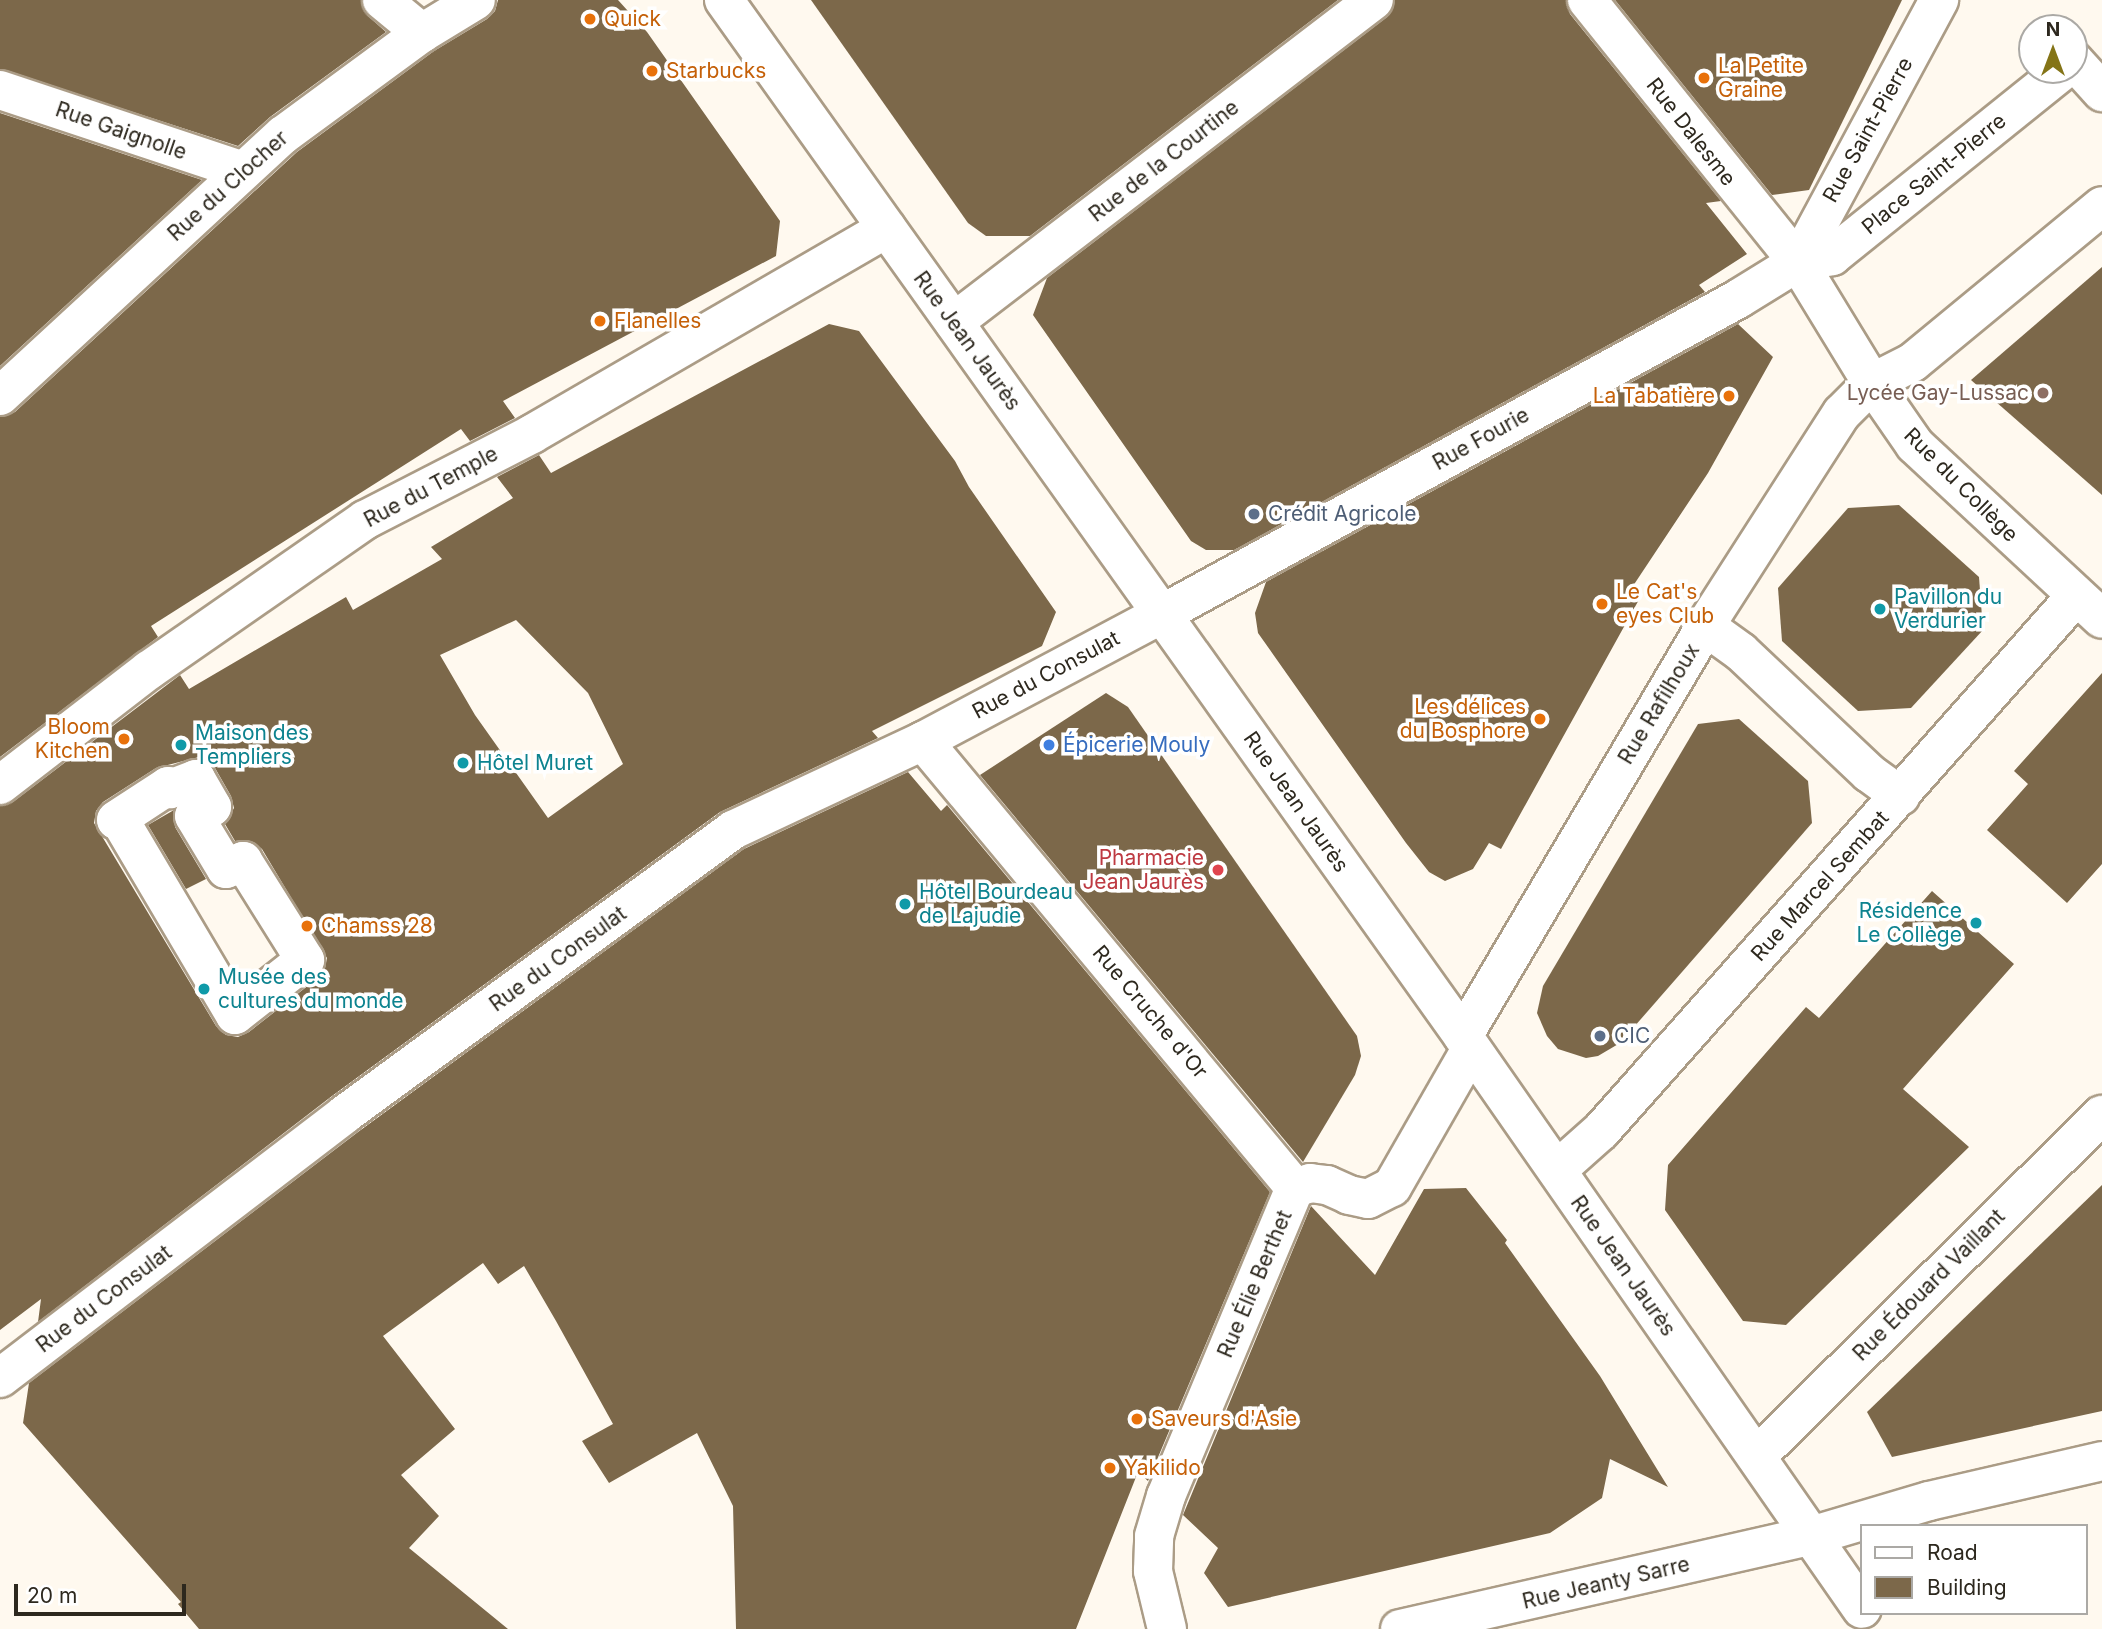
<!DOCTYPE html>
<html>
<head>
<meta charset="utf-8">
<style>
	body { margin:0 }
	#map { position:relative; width:2102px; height:1629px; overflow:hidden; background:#fff9ef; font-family:Inter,sans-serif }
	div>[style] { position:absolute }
	.building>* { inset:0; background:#7c684a }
	.roads { filter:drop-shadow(2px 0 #ab9c86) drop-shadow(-2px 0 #ab9c86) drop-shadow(0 2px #ab9c86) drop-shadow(0 -2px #ab9c86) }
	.minor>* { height:38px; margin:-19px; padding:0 19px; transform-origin:19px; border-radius:19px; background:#fff }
	.dots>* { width:19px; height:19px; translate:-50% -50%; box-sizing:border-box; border:4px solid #fff; border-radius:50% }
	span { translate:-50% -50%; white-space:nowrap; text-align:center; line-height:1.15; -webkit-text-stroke:7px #fff; paint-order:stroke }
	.food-label { font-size:21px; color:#c56008 }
	.left { translate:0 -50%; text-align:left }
	.right { translate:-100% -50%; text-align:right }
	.street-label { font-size:21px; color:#2d281e }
	.education-label { font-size:21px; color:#785e54 }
	.service-label { font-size:21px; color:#4e5e75 }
	.culture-label { font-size:21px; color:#0d838f }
	.shop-label { font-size:21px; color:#366cbe }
	.health-label { font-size:21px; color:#be3a42 }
	.legend { position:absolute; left:1860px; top:1524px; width:228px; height:91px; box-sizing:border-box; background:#fff; border:2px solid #aba9a5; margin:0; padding:9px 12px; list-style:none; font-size:21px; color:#2d281e }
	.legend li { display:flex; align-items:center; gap:14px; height:35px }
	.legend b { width:35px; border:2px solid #aba9a5 }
	.north { position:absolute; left:2018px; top:14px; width:70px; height:70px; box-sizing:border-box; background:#fff; border:2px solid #aba9a5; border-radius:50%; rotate:0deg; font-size:19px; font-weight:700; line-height:28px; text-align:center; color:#2d281e }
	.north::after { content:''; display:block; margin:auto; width:24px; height:32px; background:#847417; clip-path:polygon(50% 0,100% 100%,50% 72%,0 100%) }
	.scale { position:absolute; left:14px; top:1584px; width:172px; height:32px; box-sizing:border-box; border:4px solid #2d281e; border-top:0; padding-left:9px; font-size:21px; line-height:24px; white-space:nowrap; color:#2d281e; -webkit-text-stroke:5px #fff; paint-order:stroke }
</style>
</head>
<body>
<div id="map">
	<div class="building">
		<div style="clip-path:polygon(0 0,361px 0,368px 16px,386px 32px,270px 117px,238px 146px,0 69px)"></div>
		<div style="clip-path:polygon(498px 0,618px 0,647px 32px,780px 221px,776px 256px,503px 401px,515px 418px,470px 441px,461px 429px,151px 626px,158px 637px,0 757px,0 417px,15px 412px,297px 152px,434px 51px,487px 19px,495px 11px)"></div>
		<div style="clip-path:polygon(811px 0,1338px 0,1030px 236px,986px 236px,968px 223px)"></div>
		<div style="clip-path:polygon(1395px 0,1566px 0,1570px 14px,1721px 201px,1706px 203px,1747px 254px,1699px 285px,1705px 292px,1234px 550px,1206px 550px,1191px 541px,1033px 315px,1047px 278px,1387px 17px)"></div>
		<div style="clip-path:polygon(1615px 0,1902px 0,1809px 190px,1772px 195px)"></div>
		<div style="clip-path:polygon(0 113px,202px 180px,0 366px)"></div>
		<div style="clip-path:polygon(2102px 267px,2102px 495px,1971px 380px)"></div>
		<div style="clip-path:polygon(evenodd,829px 324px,859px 331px,955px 461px,969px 487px,1056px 612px,1042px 646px,872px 731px,878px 738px,720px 812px,332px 1096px,38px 1322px,41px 1299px,0 1330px,0 806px,13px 802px,180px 675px,189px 689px,346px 597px,353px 610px,442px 559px,431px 547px,513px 498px,497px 477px,539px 455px,551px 473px,829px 324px,516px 620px,588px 693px,623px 764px,548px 818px,475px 715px,440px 655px,516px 620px,829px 324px,199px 757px,215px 768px,231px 796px,234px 808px,225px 824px,235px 841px,253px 842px,262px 849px,327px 958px,325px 968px,319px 977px,249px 1032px,238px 1037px,226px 1035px,216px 1026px,94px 823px,96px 811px,103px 802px,156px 768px,199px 757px)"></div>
		<div style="clip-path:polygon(1738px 324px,1773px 357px,1708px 473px,1631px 589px,1641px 596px,1501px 849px,1489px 843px,1473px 869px,1445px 881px,1429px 872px,1406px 843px,1258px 633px,1255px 613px,1266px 582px)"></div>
		<div style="clip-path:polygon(1899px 505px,1979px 577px,1983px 630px,1911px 708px,1858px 711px,1782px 641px,1778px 588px,1848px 508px)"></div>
		<div style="clip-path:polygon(2102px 673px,2102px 864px,2067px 903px,1987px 830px,2028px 784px,2014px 771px)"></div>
		<div style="clip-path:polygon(1106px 693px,1128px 707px,1357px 1036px,1361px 1056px,1355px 1075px,1303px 1162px,980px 775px)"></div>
		<div style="clip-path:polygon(1739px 719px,1808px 781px,1812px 823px,1620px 1043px,1598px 1056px,1586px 1058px,1558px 1049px,1547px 1036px,1537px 1013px,1543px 986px,1698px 724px)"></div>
		<div style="clip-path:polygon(908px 772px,941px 811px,947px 805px,1270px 1192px,1148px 1481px,1138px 1472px,1076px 1629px,736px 1629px,733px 1506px,697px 1433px,609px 1483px,582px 1441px,613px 1424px,556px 1321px,524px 1266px,498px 1284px,483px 1263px,383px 1336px,455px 1429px,401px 1475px,439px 1516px,409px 1548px,508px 1629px,199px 1629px,178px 1604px,181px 1602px,23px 1423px,29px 1383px,358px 1132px,744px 849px)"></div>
		<div style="clip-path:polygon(174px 810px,175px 827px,206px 879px,186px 889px,148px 825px)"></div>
		<div style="clip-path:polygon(1932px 891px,2014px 964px,1903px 1089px,1969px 1147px,1786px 1325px,1743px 1321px,1665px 1210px,1668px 1165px,1806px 1007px,1819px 1018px)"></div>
		<div style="clip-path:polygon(2102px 1185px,2102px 1411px,1892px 1457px,1867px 1412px)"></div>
		<div style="clip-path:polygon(1466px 1188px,1507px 1240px,1505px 1243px,1600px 1376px,1668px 1487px,1610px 1459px,1602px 1498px,1550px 1533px,1228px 1607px,1204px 1573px,1218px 1548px,1183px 1515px,1311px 1206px,1375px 1275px,1424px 1189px)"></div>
	</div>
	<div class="roads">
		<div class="minor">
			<div style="left:382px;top:0;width:52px;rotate:39.5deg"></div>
			<div style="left:724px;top:0;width:1273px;rotate:54.5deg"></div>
			<div style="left:1463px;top:1036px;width:698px;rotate:55.15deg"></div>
			<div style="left:1587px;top:0;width:336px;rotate:51.2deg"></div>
			<div style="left:1798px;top:262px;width:142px;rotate:58.6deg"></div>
			<div style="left:1872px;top:383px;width:75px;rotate:55.3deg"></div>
			<div style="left:1915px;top:445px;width:255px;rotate:42.9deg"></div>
			<div style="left:2074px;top:61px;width:42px;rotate:47.9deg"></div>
			<div style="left:0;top:90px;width:256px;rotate:18.4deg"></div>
			<div style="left:1798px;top:262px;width:298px;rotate:-61.7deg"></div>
			<div style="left:954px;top:322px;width:529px;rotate:-37.48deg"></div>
			<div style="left:0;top:396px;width:385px;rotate:-42.7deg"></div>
			<div style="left:283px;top:135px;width:172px;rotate:-36.3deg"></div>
			<div style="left:422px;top:33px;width:63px;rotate:-31.4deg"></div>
			<div style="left:1705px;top:626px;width:44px;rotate:35.8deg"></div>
			<div style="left:1741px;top:652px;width:176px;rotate:43.4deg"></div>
			<div style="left:1869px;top:773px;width:39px;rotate:36deg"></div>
			<div style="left:923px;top:741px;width:582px;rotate:50.23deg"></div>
			<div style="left:196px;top:779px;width:32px;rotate:60deg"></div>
			<div style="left:212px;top:807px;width:20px;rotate:153deg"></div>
			<div style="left:194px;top:816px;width:62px;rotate:58.9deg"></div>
			<div style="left:226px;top:869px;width:19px;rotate:-25deg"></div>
			<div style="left:243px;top:861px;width:117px;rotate:57.9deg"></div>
			<div style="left:305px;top:960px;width:89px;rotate:141.8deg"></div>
			<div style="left:235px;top:1015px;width:224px;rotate:-120.6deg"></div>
			<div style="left:121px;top:822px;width:5px;rotate:-158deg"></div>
			<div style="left:116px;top:820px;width:62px;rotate:-33.2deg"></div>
			<div style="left:168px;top:786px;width:4px;rotate:56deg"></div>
			<div style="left:170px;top:789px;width:28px;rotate:-21deg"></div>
			<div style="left:0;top:785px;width:188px;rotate:-37.7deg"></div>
			<div style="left:149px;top:670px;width:263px;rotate:-34.8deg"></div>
			<div style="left:365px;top:520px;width:188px;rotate:-27.2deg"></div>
			<div style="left:532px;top:434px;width:410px;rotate:-30.1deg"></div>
			<div style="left:1463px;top:1036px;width:476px;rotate:-59.4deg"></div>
			<div style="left:1705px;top:626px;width:253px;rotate:-57.3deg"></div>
			<div style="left:1842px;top:413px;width:42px;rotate:-45deg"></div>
			<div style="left:1872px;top:383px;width:46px;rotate:-27.1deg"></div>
			<div style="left:1913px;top:362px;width:245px;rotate:-39.5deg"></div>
			<div style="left:1557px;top:1170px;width:59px;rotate:-41.6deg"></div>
			<div style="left:1601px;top:1131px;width:715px;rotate:-48.4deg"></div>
			<div style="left:0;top:1378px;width:434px;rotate:-37.4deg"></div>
			<div style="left:345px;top:1114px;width:481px;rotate:-36.2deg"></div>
			<div style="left:733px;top:830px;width:210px;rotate:-25.1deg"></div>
			<div style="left:923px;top:741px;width:271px;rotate:-28deg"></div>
			<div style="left:1162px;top:614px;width:657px;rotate:-28.67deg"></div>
			<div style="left:1738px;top:299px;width:70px;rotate:-31.7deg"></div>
			<div style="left:1798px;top:262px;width:35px;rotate:-10deg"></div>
			<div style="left:1832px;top:256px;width:297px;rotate:-38.8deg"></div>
			<div style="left:1757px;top:1456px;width:485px;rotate:-44.7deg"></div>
			<div style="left:1167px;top:1629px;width:60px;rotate:-103.6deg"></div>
			<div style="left:1153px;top:1571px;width:35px;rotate:-88deg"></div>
			<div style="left:1154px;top:1536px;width:42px;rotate:-73.3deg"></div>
			<div style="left:1166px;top:1496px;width:334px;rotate:-67.3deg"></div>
			<div style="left:1295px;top:1188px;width:16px;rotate:-18deg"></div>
			<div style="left:1310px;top:1183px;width:17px;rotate:7deg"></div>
			<div style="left:1327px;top:1185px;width:24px;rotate:24deg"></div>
			<div style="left:1349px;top:1195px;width:19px;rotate:12deg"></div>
			<div style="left:1368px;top:1199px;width:27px;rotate:-27deg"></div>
			<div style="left:1392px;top:1187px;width:159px;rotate:-60.2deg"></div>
			<div style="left:1400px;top:1629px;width:421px;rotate:-12.8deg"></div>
			<div style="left:1811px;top:1536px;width:123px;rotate:-16.5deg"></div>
			<div style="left:1929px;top:1501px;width:178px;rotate:-13deg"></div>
		</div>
	</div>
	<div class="dots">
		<div style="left:590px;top:19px;background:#e8710a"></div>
		<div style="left:652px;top:71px;background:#e8710a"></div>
		<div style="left:1704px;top:78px;background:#e8710a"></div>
		<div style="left:600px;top:321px;background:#e8710a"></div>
		<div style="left:2043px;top:393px;background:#8d6e63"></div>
		<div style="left:1729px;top:396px;background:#e8710a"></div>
		<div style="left:1254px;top:514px;background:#5c6f8a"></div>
		<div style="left:1602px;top:604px;background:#e8710a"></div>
		<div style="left:1880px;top:609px;background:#0f9aa8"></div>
		<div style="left:1540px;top:719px;background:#e8710a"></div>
		<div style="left:124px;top:739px;background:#e8710a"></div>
		<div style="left:181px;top:745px;background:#0f9aa8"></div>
		<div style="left:1049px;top:745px;background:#3f7fe0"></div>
		<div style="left:463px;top:763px;background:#0f9aa8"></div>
		<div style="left:1218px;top:870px;background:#e0444e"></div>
		<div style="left:905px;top:904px;background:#0f9aa8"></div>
		<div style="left:1976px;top:923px;background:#0f9aa8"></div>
		<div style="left:307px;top:926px;background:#e8710a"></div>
		<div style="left:204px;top:989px;background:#0f9aa8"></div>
		<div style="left:1600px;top:1036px;background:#5c6f8a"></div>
		<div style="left:1137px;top:1419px;background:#e8710a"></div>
		<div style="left:1110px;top:1468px;background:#e8710a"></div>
	</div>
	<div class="food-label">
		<span class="left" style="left:604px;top:19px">Quick</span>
		<span class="left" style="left:1718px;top:78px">La Petite<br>Graine</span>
		<span class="left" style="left:666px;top:71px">Starbucks</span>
		<span class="left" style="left:614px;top:321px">Flanelles</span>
		<span class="right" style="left:1715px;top:396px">La Tabatière</span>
		<span class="left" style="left:1616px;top:604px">Le Cat's<br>eyes Club</span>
		<span class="right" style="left:1526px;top:719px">Les délices<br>du Bosphore</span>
		<span class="right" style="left:110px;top:739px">Bloom<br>Kitchen</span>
		<span class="left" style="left:321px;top:926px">Chamss 28</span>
		<span class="left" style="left:1151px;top:1419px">Saveurs d'Asie</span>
		<span class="left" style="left:1124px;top:1468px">Yakilido</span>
	</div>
	<div class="street-label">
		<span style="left:1868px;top:130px;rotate:-61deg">Rue Saint-Pierre</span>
		<span style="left:121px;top:131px;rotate:19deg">Rue Gaignolle</span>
		<span style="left:1691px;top:132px;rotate:52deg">Rue Dalesme</span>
		<span style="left:1164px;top:161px;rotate:-38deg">Rue de la Courtine</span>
		<span style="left:1934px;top:174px;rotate:-39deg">Place Saint-Pierre</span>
		<span style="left:228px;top:186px;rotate:-42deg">Rue du Clocher</span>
		<span style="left:967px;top:341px;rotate:54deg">Rue Jean Jaurès</span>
		<span style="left:1481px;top:439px;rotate:-29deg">Rue Fourie</span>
		<span style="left:1961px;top:485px;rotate:45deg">Rue du Collège</span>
		<span style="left:431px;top:487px;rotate:-28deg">Rue du Temple</span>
		<span style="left:1046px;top:675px;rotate:-28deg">Rue du Consulat</span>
		<span style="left:1659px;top:704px;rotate:-59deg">Rue Rafilhoux</span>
		<span style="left:1296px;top:802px;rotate:55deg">Rue Jean Jaurès</span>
		<span style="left:1820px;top:886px;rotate:-48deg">Rue Marcel Sembat</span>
		<span style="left:558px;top:959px;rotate:-36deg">Rue du Consulat</span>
		<span style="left:1150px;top:1012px;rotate:50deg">Rue Cruche d'Or</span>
		<span style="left:1623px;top:1266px;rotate:55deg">Rue Jean Jaurès</span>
		<span style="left:1255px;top:1284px;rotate:-67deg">Rue Élie Berthet</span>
		<span style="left:1929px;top:1285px;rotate:-45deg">Rue Édouard Vaillant</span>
		<span style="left:104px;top:1299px;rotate:-37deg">Rue du Consulat</span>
		<span style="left:1606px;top:1583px;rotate:-13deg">Rue Jeanty Sarre</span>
	</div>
	<div class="education-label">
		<span class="right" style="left:2029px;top:393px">Lycée Gay-Lussac</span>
	</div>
	<div class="service-label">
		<span class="left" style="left:1268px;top:514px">Crédit Agricole</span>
		<span class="left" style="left:1614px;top:1036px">CIC</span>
	</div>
	<div class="culture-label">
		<span class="left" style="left:1894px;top:609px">Pavillon du<br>Verdurier</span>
		<span class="left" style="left:195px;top:745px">Maison des<br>Templiers</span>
		<span class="left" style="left:477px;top:763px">Hôtel Muret</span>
		<span class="left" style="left:919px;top:904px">Hôtel Bourdeau<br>de Lajudie</span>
		<span class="right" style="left:1962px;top:923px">Résidence<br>Le Collège</span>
		<span class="left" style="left:218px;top:989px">Musée des<br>cultures du monde</span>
	</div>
	<div class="shop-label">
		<span class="left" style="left:1063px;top:745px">Épicerie Mouly</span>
	</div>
	<div class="health-label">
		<span class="right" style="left:1204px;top:870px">Pharmacie<br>Jean Jaurès</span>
	</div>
	<ul class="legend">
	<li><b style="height:9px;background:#fff"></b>Road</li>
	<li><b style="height:19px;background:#7c684a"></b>Building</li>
	</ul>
	<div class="north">N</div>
	<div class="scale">20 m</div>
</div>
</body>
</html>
